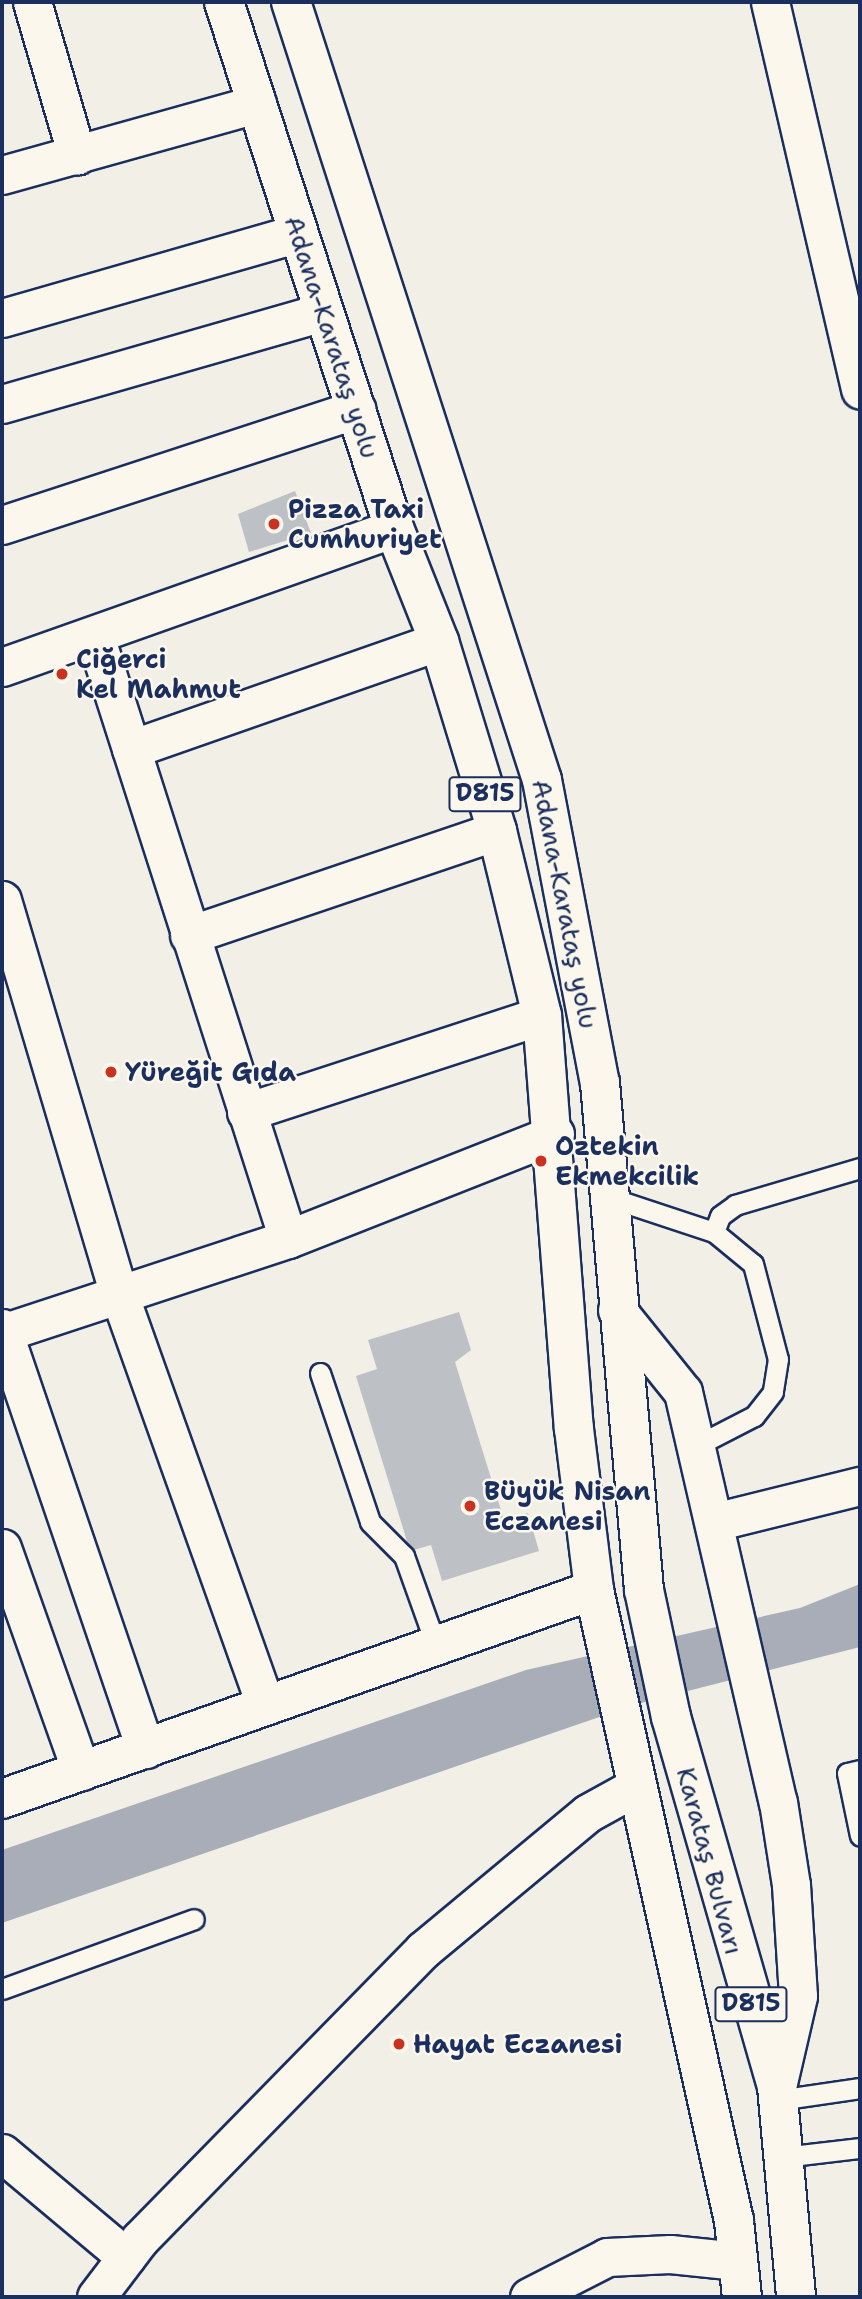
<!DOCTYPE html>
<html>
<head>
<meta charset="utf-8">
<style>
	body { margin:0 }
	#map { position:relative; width:862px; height:2299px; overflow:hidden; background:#f2efe6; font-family:"Shantell Sans",sans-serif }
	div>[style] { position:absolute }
	.water>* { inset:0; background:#a9adb7 }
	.building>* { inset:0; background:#bdc0c4 }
	.roads { filter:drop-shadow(2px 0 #1b2f5e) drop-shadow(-2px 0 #1b2f5e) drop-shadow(0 2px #1b2f5e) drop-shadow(0 -2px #1b2f5e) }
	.lane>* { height:19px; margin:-9.5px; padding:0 9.5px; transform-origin:9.5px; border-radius:9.5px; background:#fbf7ec }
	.street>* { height:37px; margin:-18.5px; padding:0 18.5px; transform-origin:18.5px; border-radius:18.5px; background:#fbf7ec }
	.secondary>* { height:38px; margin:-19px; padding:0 19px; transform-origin:19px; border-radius:19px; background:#fbf7ec }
	.primary>* { height:38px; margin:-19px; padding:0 19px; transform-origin:19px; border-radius:19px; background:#fbf7ec }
	.dots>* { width:19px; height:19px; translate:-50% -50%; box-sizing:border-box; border:4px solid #fbf7ec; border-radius:50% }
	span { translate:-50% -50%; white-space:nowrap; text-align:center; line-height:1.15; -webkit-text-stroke:5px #fbf7ec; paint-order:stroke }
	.shield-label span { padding:2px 5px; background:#fbf7ec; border:2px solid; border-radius:5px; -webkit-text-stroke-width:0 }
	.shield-label { font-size:24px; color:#1b2f5e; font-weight:700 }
	.street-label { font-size:26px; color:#1b2f5e }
	.poi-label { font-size:26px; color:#1b2f5e; font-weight:700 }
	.left { translate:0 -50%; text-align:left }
	.frame { position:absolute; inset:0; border:4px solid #1b2f5e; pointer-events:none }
</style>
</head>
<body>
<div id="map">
	<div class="water">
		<div style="clip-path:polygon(860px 1584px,860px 1647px,637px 1704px,2px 1923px,2px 1850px,526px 1670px,800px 1608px)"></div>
	</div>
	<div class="building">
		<div style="clip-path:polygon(295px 491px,311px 533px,249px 552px,238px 514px)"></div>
		<div style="clip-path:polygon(459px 1312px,471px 1350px,455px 1362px,504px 1520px,528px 1513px,539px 1551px,442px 1581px,431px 1545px,410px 1551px,356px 1376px,377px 1369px,368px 1340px)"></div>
	</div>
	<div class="roads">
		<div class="lane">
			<div style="left:614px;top:1199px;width:105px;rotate:18.3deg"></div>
			<div style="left:714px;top:1232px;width:50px;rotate:39.4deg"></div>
			<div style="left:753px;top:1264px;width:98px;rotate:75.3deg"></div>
			<div style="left:778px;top:1359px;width:33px;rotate:99deg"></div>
			<div style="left:773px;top:1392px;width:31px;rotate:128deg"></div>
			<div style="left:754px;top:1416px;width:65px;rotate:152.7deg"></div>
			<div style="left:714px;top:1232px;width:17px;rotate:-69deg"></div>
			<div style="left:720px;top:1216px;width:19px;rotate:-36deg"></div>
			<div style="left:735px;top:1205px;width:130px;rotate:-16.5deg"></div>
			<div style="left:320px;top:1373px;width:157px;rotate:71.4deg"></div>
			<div style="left:370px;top:1522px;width:48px;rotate:45deg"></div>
			<div style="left:404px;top:1556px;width:98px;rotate:70.3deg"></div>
			<div style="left:860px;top:1770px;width:13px;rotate:167deg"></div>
			<div style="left:847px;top:1773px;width:64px;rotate:78.3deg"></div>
			<div style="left:2px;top:1989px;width:204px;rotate:-20deg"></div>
			<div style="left:778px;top:2100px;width:83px;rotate:-8.3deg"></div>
			<div style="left:783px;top:2157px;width:78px;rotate:-6.7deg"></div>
		</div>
		<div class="street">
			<div style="left:32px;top:2px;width:160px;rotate:73.7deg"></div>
			<div style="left:770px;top:2px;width:398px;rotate:76.9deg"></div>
			<div style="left:2px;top:175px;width:265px;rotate:-15.6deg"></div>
			<div style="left:2px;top:318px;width:308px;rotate:-16deg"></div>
			<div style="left:2px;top:404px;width:333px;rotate:-16deg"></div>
			<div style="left:2px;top:525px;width:373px;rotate:-18.1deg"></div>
			<div style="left:95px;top:636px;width:633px;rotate:72.25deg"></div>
			<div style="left:2px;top:667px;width:416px;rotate:-19.5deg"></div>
			<div style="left:131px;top:749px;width:326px;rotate:-19.3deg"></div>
			<div style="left:2px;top:900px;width:411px;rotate:73.5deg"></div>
			<div style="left:119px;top:1294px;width:434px;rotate:70.4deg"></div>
			<div style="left:189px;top:935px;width:325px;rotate:-18.7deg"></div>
			<div style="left:246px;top:1112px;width:311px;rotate:-18.1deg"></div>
			<div style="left:617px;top:1310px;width:105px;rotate:51.2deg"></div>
			<div style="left:683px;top:1392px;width:421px;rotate:77deg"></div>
			<div style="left:778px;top:1802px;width:84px;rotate:81.1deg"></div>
			<div style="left:791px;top:1885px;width:111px;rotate:86.4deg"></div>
			<div style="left:798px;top:1996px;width:93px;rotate:103deg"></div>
			<div style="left:2px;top:1328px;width:445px;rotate:71.2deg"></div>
			<div style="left:2px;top:1333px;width:301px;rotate:-18.2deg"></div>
			<div style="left:288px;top:1239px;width:287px;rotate:-21.5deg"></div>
			<div style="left:714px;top:1522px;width:150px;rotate:-13.9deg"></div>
			<div style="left:2px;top:1548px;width:237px;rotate:70.5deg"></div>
			<div style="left:2px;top:2153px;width:162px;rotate:40deg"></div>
			<div style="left:96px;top:2297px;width:73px;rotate:-52.8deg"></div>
			<div style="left:140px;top:2239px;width:404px;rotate:-45.6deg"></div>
			<div style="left:423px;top:1950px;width:214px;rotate:-39.7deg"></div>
			<div style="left:588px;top:1813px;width:56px;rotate:-28.9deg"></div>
			<div style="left:529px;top:2297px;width:88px;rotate:-27.1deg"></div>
			<div style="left:607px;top:2257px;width:63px;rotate:-2.7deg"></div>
			<div style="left:670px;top:2254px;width:68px;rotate:5.9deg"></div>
		</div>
		<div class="secondary">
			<div style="left:2px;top:1799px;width:628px;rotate:-19.45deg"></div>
		</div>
		<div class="primary">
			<div style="left:224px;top:2px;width:553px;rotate:72.09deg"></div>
			<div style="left:394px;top:528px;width:122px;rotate:68.3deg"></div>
			<div style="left:439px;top:641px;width:199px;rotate:73deg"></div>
			<div style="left:497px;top:831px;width:189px;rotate:76.3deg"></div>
			<div style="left:542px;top:1015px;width:415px;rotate:85.6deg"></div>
			<div style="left:574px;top:1429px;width:162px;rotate:82.9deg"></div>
			<div style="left:594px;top:1590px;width:646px;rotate:77.49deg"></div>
			<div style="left:734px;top:2221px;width:76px;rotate:84deg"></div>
			<div style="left:291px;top:2px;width:817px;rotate:72.12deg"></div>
			<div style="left:542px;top:780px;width:309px;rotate:79.2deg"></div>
			<div style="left:600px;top:1083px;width:509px;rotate:85.04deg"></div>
			<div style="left:644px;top:1590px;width:130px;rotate:78deg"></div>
			<div style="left:671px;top:1717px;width:385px;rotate:74deg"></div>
			<div style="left:777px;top:2087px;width:211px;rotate:84.8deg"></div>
		</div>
	</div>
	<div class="dots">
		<div style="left:274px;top:524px;background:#c8321e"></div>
		<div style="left:62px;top:674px;background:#c8321e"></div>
		<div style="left:111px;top:1072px;background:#c8321e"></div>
		<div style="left:541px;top:1161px;background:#c8321e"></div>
		<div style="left:470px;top:1506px;background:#c8321e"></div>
		<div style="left:399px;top:2044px;background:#c8321e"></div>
	</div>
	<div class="shield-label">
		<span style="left:485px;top:794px">D815</span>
		<span style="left:751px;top:2004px">D815</span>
	</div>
	<div class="street-label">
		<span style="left:332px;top:337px;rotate:72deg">Adana-Karataş yolu</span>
		<span style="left:565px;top:904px;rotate:79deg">Adana-Karataş yolu</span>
		<span style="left:710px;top:1861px;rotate:75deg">Karataş Bulvarı</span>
	</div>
	<div class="poi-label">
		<span class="left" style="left:288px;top:524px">Pizza Taxi<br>Cumhuriyet</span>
		<span class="left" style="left:76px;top:674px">Ciğerci<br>Kel Mahmut</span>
		<span class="left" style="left:125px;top:1072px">Yüreğit Gıda</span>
		<span class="left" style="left:555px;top:1161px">Oztekin<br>Ekmekcilik</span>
		<span class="left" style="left:484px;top:1506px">Büyük Nisan<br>Eczanesi</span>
		<span class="left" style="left:413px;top:2044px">Hayat Eczanesi</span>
	</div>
	<div class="frame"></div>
</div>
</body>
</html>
